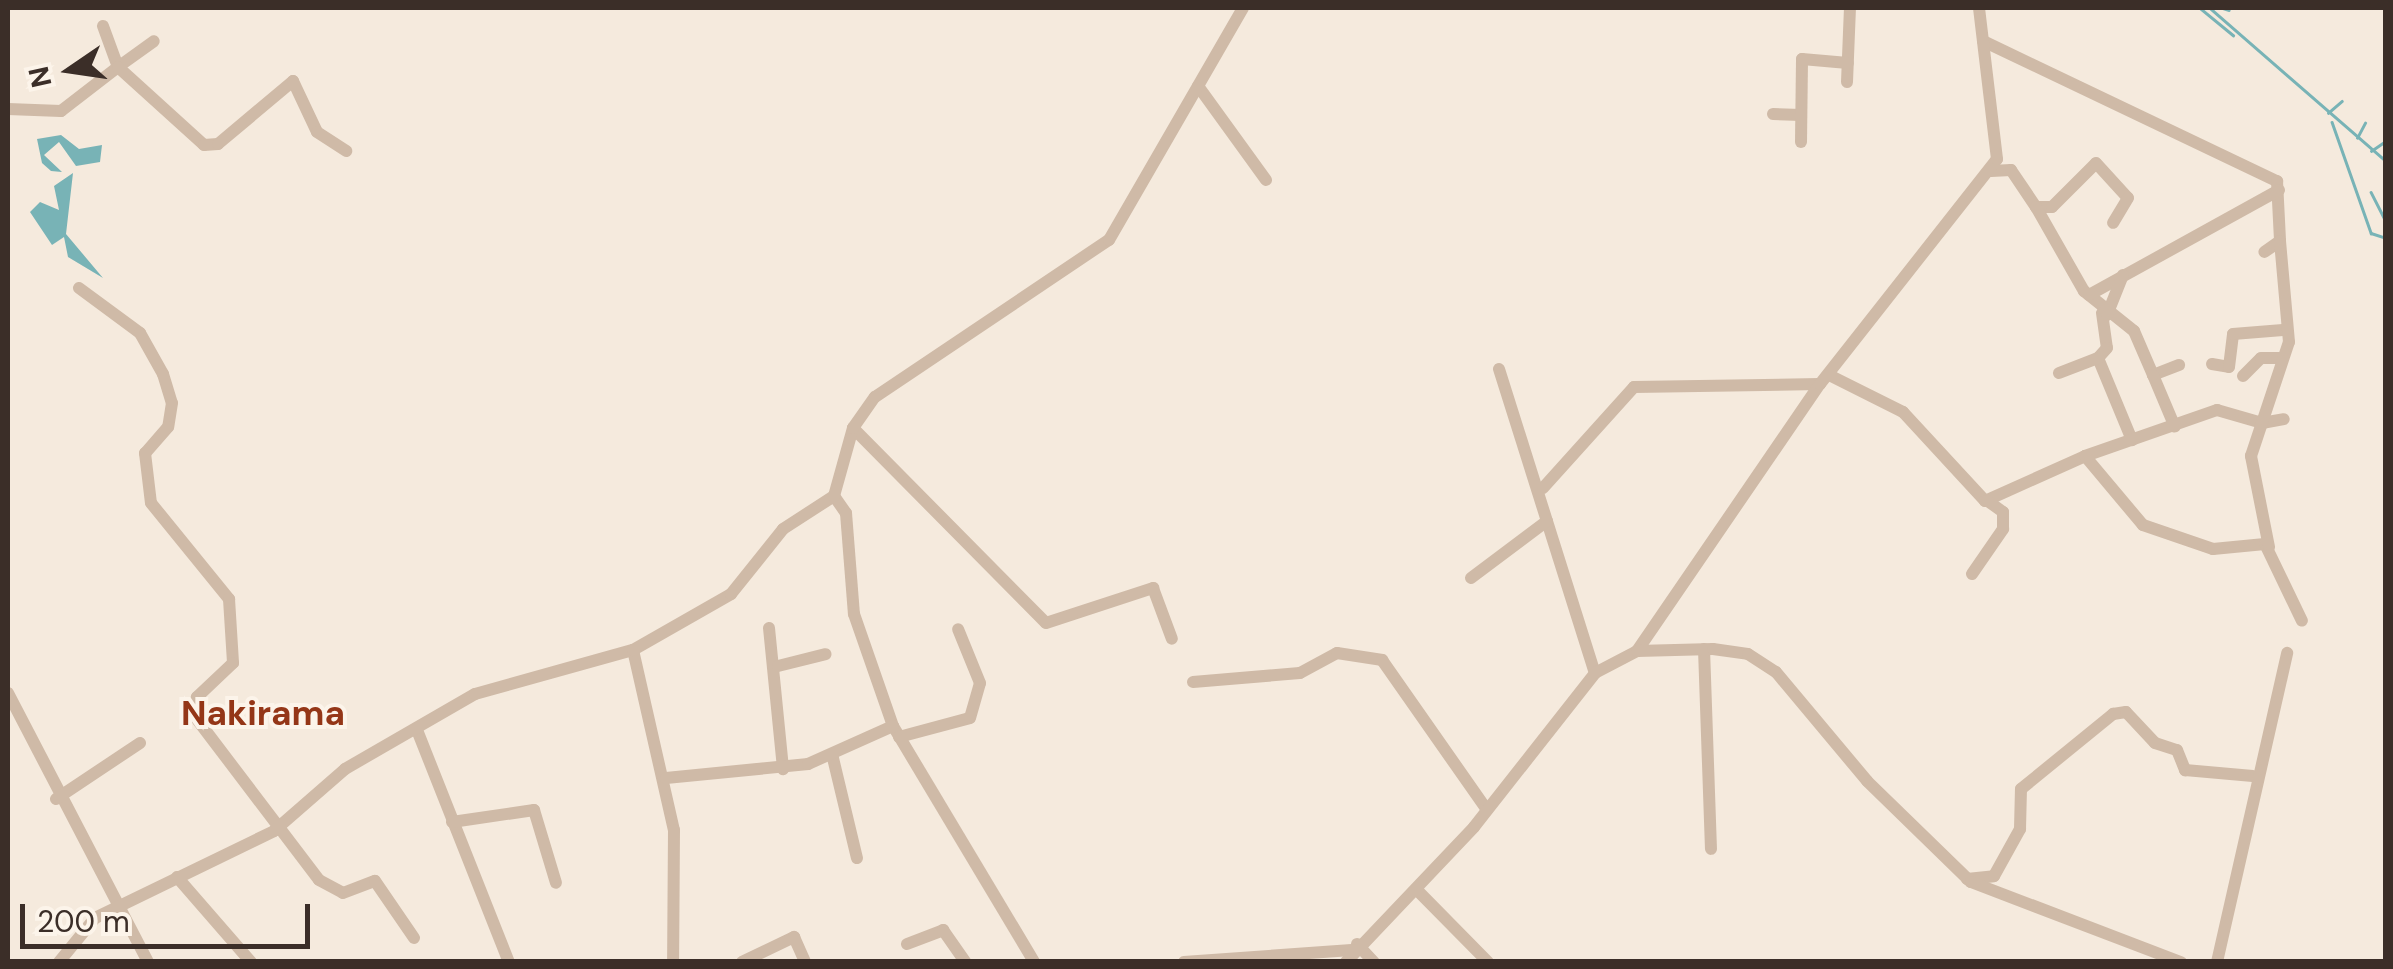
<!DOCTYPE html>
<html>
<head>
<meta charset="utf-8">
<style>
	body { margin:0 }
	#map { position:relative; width:2393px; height:969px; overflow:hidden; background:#f5eadd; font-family:"DM Sans",sans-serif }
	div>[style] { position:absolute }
	.water>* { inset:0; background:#78b3b6 }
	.stream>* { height:2.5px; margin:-1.25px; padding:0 1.25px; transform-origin:1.25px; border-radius:1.25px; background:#78b3b6 }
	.minor>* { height:12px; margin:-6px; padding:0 6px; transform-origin:6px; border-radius:6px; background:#cfbaa7 }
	span { translate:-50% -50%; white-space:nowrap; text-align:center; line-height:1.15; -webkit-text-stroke:8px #fcf4ea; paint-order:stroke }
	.quarter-label { font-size:35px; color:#943617; font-weight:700 }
	.frame { position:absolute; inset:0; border:10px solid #3b2e28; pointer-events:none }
	.north { position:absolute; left:20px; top:20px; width:100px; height:100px; -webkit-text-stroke:8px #fcf4ea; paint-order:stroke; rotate:257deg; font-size:28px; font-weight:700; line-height:40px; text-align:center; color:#3b2e28 }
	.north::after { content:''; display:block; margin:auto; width:35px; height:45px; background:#3b2e28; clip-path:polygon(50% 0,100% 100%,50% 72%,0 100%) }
	.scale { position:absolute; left:20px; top:904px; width:290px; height:45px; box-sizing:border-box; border:5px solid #3b2e28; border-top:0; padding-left:12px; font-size:30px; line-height:35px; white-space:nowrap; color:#3b2e28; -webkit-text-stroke:8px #fcf4ea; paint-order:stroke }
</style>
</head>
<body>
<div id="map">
	<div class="water">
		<div style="clip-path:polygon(61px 135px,79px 149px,102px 145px,100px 162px,76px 166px,59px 142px,44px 155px,62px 172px,51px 171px,42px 163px,37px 139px)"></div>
		<div style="clip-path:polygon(73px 173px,66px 234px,103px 278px,68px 257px,64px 237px,52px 245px,30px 212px,40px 202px,59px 210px,54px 186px)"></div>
	</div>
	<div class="stream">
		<div style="left:2200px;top:8px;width:43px;rotate:39.3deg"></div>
		<div style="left:2210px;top:8px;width:233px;rotate:41deg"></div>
		<div style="left:2217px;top:8px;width:1px"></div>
		<div style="left:2223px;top:8px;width:6px;rotate:18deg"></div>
		<div style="left:2328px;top:113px;width:18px;rotate:-41deg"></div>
		<div style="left:2332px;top:122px;width:118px;rotate:70.6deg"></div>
		<div style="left:2371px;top:233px;width:16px;rotate:18deg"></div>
		<div style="left:2357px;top:138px;width:17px;rotate:-62deg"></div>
		<div style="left:2371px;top:151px;width:18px;rotate:-34deg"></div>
		<div style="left:2371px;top:192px;width:33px;rotate:63deg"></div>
	</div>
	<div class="minor">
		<div style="left:103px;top:26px;width:44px;rotate:69.9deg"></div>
		<div style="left:118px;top:67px;width:44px;rotate:-35.8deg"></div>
		<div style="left:1983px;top:41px;width:326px;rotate:25.5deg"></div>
		<div style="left:2277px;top:181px;width:60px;rotate:87.1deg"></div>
		<div style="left:2280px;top:241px;width:19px;rotate:145deg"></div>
		<div style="left:1847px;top:82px;width:74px;rotate:-87.7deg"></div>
		<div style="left:1198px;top:86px;width:116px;rotate:54.1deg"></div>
		<div style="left:8px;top:109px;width:53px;rotate:2.2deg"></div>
		<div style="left:61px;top:111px;width:72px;rotate:-37.7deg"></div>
		<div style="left:118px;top:67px;width:116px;rotate:42.2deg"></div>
		<div style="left:204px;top:145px;width:14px;rotate:-4deg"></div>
		<div style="left:218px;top:144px;width:98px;rotate:-40deg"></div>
		<div style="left:293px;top:81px;width:56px;rotate:64.8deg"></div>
		<div style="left:317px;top:132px;width:35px;rotate:33deg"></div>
		<div style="left:1773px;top:114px;width:28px;rotate:2deg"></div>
		<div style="left:1801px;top:142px;width:83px;rotate:-89.3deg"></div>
		<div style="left:1802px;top:59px;width:46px;rotate:5deg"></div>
		<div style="left:1991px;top:171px;width:20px;rotate:-3deg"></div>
		<div style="left:2011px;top:170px;width:45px;rotate:56deg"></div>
		<div style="left:2036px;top:207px;width:16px"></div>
		<div style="left:2052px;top:207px;width:62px;rotate:-45deg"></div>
		<div style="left:2096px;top:163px;width:47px;rotate:47.6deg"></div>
		<div style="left:2128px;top:198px;width:29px;rotate:121deg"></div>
		<div style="left:2036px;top:207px;width:97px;rotate:60.3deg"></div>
		<div style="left:2084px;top:291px;width:64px;rotate:38.7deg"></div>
		<div style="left:2134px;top:331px;width:48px;rotate:66.6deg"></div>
		<div style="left:2153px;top:375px;width:28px;rotate:-21deg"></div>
		<div style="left:79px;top:288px;width:76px;rotate:36.4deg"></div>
		<div style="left:140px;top:333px;width:47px;rotate:60.7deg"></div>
		<div style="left:163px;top:374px;width:30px;rotate:73deg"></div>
		<div style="left:172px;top:403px;width:24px;rotate:99deg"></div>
		<div style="left:168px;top:427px;width:35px;rotate:131deg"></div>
		<div style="left:145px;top:453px;width:50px;rotate:83.2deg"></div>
		<div style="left:151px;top:503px;width:124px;rotate:50.9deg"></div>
		<div style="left:229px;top:599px;width:64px;rotate:86.4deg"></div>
		<div style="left:233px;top:663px;width:50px;rotate:136.6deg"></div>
		<div style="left:197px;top:697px;width:17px;rotate:103deg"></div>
		<div style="left:193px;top:714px;width:208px;rotate:52.8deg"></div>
		<div style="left:319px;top:880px;width:27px;rotate:28deg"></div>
		<div style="left:343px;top:893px;width:34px;rotate:-21deg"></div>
		<div style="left:375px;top:881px;width:69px;rotate:55.6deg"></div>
		<div style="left:2089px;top:295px;width:217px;rotate:-28.9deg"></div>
		<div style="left:2102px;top:313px;width:35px;rotate:82deg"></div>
		<div style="left:2107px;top:348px;width:13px;rotate:132deg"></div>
		<div style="left:2098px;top:358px;width:89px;rotate:67.5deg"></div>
		<div style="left:2107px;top:315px;width:43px;rotate:-68.2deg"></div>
		<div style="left:2212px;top:364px;width:17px;rotate:10deg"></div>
		<div style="left:2229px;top:367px;width:33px;rotate:-83deg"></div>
		<div style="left:2233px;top:334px;width:50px;rotate:-4.6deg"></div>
		<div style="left:1499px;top:369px;width:319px;rotate:72.5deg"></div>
		<div style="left:2059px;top:373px;width:42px;rotate:-21deg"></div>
		<div style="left:1829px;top:375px;width:83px;rotate:26.6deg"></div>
		<div style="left:1903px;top:412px;width:121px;rotate:47.3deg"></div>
		<div style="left:1985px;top:501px;width:110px;rotate:-24.2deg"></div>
		<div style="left:2085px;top:456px;width:90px;rotate:50deg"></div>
		<div style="left:2143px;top:525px;width:74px;rotate:18.9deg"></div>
		<div style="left:2213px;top:549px;width:52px;rotate:-5.5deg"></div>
		<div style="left:2265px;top:544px;width:85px;rotate:64.3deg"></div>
		<div style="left:2153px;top:375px;width:56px;rotate:67.1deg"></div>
		<div style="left:2243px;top:376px;width:25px;rotate:-45deg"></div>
		<div style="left:2261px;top:358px;width:21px"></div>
		<div style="left:853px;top:428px;width:274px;rotate:45.3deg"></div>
		<div style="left:1046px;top:623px;width:113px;rotate:-18.1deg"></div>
		<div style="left:1153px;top:588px;width:54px;rotate:69.6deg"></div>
		<div style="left:2085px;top:456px;width:140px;rotate:-19.2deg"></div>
		<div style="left:2217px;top:410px;width:47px;rotate:16.1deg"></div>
		<div style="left:2262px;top:423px;width:22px;rotate:-10deg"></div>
		<div style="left:1543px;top:488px;width:136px;rotate:-48deg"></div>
		<div style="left:1634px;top:387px;width:186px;rotate:-0.9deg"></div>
		<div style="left:834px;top:496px;width:21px;rotate:55deg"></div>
		<div style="left:846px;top:513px;width:101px;rotate:85.5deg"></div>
		<div style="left:854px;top:614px;width:119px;rotate:70.8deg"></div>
		<div style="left:893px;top:726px;width:275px;rotate:59.1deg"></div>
		<div style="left:2269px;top:547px;width:93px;rotate:-101.2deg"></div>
		<div style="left:2251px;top:456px;width:120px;rotate:-71.6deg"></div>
		<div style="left:2289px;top:342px;width:101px;rotate:-95.1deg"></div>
		<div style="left:1972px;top:574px;width:55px;rotate:-55.4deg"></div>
		<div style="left:2003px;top:529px;width:17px;rotate:-90deg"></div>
		<div style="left:2003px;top:512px;width:19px;rotate:-144deg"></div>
		<div style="left:1471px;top:578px;width:95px;rotate:-36.9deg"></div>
		<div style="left:769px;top:628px;width:142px;rotate:84.3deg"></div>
		<div style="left:1704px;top:649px;width:200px;rotate:88deg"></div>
		<div style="left:633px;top:650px;width:185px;rotate:77.2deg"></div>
		<div style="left:674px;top:830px;width:132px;rotate:90.4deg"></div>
		<div style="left:1637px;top:651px;width:324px;rotate:-55.6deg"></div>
		<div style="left:1820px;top:384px;width:286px;rotate:-51.8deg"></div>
		<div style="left:1997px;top:159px;width:152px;rotate:-96.8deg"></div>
		<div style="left:778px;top:666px;width:49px;rotate:-14deg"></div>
		<div style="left:1193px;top:682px;width:107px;rotate:-4.8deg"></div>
		<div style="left:1300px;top:673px;width:42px;rotate:-28.4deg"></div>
		<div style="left:1337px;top:653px;width:46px;rotate:8.8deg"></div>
		<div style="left:1382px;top:660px;width:183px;rotate:55deg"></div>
		<div style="left:8px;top:693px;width:303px;rotate:62.5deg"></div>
		<div style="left:417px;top:730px;width:250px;rotate:68.4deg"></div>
		<div style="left:899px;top:737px;width:73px;rotate:-15deg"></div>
		<div style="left:970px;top:718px;width:36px;rotate:-74deg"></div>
		<div style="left:980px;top:683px;width:58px;rotate:-112.2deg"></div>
		<div style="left:832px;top:754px;width:107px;rotate:76.5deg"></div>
		<div style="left:666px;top:778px;width:143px;rotate:-5.6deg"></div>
		<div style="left:808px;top:764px;width:93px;rotate:-24.1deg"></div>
		<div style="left:56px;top:799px;width:101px;rotate:-33.7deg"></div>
		<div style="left:452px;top:822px;width:83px;rotate:-8.3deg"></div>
		<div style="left:534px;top:810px;width:76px;rotate:73.2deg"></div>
		<div style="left:177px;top:877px;width:113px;rotate:49deg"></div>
		<div style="left:1967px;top:879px;width:27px;rotate:-6deg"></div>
		<div style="left:1994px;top:876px;width:54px;rotate:-61deg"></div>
		<div style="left:2020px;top:829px;width:40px;rotate:-88.6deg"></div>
		<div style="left:2021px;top:789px;width:119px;rotate:-39.2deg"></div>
		<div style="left:2113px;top:714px;width:13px;rotate:-9deg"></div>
		<div style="left:2126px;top:712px;width:42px;rotate:46.9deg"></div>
		<div style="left:2155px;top:743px;width:23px;rotate:18deg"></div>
		<div style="left:2177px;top:750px;width:22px;rotate:68deg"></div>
		<div style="left:2185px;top:770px;width:68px;rotate:5deg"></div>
		<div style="left:1416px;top:889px;width:103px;rotate:45.4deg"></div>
		<div style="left:907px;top:944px;width:39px;rotate:-21deg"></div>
		<div style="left:943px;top:930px;width:39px;rotate:55deg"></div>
		<div style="left:1357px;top:944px;width:25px;rotate:47deg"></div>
		<div style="left:59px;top:962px;width:57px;rotate:-50.7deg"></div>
		<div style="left:95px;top:918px;width:199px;rotate:-25.9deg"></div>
		<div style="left:274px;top:831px;width:94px;rotate:-41.1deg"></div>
		<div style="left:345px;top:769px;width:150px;rotate:-30deg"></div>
		<div style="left:475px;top:694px;width:164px;rotate:-15.6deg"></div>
		<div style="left:633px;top:650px;width:113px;rotate:-29.7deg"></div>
		<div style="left:731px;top:594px;width:83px;rotate:-51.3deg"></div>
		<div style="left:783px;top:529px;width:61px;rotate:-32.9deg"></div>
		<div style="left:834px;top:496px;width:71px;rotate:-74.4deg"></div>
		<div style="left:853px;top:428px;width:38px;rotate:-55deg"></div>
		<div style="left:875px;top:397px;width:282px;rotate:-33.9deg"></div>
		<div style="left:1109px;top:240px;width:268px;rotate:-60deg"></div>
		<div style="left:742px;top:962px;width:58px;rotate:-25.7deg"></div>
		<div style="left:794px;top:937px;width:27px;rotate:66deg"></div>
		<div style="left:1184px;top:962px;width:168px;rotate:-4.1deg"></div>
		<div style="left:1346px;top:962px;width:186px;rotate:-46.5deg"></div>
		<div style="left:1474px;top:827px;width:196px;rotate:-51.8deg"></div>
		<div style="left:1595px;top:673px;width:47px;rotate:-27.6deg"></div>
		<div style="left:1637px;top:651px;width:76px;rotate:-1.5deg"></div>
		<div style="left:1713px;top:649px;width:35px;rotate:8deg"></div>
		<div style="left:1748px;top:654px;width:33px;rotate:33deg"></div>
		<div style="left:1776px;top:672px;width:142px;rotate:50.1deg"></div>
		<div style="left:1867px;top:781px;width:145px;rotate:44.2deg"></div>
		<div style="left:1971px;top:882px;width:225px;rotate:20.9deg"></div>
		<div style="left:2217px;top:962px;width:317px;rotate:-77.2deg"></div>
	</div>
	<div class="quarter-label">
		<span style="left:263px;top:713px">Nakirama</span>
	</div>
	<div class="frame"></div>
	<div class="north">N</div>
	<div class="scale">200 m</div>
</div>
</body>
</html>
